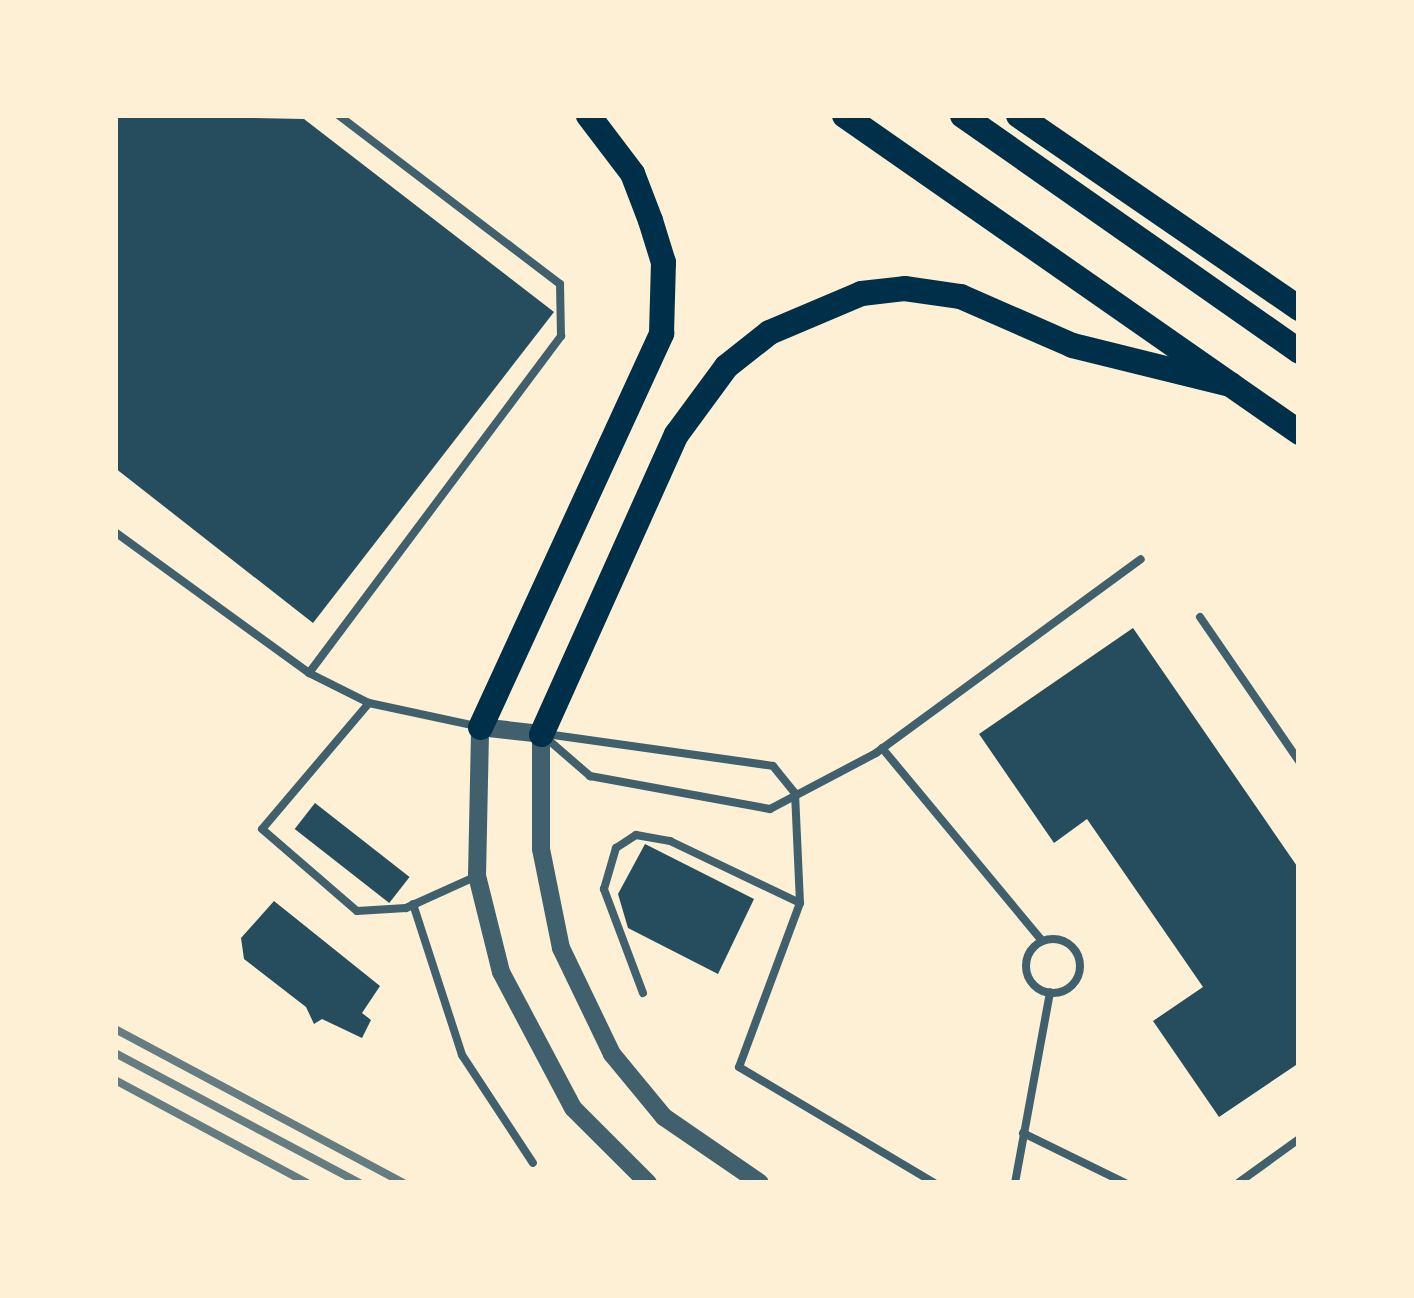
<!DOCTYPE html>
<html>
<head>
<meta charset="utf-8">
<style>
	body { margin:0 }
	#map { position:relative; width:1414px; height:1298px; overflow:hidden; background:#fdf0d5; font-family:"Source Sans 3",sans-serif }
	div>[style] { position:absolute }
	.building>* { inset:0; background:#264d5e; transform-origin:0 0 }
	.service>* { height:8px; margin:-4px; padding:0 4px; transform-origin:4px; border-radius:4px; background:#3f606c }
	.service>.ring { margin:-4px; padding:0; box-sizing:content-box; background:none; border:8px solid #3f606c; border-radius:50% }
	.tertiary>* { height:18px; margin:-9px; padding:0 9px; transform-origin:9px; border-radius:9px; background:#3f606c }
	.motorway>* { height:25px; margin:-12.5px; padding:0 12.5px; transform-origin:12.5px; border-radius:12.5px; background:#003049 }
	.rail>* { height:8px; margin:-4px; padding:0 4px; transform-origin:4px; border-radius:4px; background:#657d81 }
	span { translate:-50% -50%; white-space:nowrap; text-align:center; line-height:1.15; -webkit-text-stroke:10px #fdf0d5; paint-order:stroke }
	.frame { position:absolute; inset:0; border:118px solid #fdf0d5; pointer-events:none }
</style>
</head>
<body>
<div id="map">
	<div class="building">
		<div style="clip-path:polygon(115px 115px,304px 119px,554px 312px,313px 623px,115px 468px)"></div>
		<div style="clip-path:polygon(1133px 628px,1299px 869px,1299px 1063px,1219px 1117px,1153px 1021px,1203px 987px,1087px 819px,1054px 843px,979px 734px)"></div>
		<div style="left:315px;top:803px;width:120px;height:33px;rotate:38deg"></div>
		<div style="clip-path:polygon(645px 844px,754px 899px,718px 974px,628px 928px,618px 894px)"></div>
		<div style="clip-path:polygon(274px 901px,380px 986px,362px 1013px,371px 1020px,362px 1038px,322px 1019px,314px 1024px,306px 1007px,244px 959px,241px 938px)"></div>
	</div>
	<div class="service">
		<div style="left:115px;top:532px;width:240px;rotate:36deg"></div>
		<div style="left:309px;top:673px;width:67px;rotate:26.6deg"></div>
		<div style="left:369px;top:703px;width:109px;rotate:12.1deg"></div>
		<div style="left:1200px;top:617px;width:175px;rotate:55.5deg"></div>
		<div style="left:309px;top:673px;width:421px;rotate:-53.2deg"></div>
		<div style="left:561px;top:336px;width:52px;rotate:-91.1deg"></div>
		<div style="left:560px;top:284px;width:279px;rotate:-142.7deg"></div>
		<div style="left:369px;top:703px;width:165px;rotate:130.3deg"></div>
		<div style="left:262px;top:829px;width:125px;rotate:40.8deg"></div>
		<div style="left:357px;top:911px;width:49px;rotate:-3.5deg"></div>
		<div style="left:406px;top:908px;width:78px;rotate:-24.3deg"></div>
		<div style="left:546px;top:734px;width:229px;rotate:8deg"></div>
		<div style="left:773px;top:766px;width:35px;rotate:51deg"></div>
		<div style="left:795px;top:793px;width:110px;rotate:87.4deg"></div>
		<div style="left:800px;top:903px;width:175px;rotate:110.4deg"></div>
		<div style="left:739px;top:1067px;width:227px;rotate:30.7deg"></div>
		<div style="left:545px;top:737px;width:60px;rotate:40.9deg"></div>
		<div style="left:590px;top:776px;width:183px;rotate:10.4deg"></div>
		<div style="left:770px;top:809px;width:120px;rotate:-27.8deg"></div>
		<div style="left:876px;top:753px;width:328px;rotate:-36.2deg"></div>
		<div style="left:882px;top:748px;width:251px;rotate:50.3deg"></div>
		<div style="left:413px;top:904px;width:159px;rotate:72deg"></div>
		<div style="left:462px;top:1055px;width:129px;rotate:56.7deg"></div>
		<div class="ring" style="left:1026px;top:939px;width:46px;height:46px"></div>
		<div style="left:643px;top:993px;width:111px;rotate:-110.6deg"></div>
		<div style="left:604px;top:889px;width:43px;rotate:-73.7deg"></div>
		<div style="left:616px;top:848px;width:24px;rotate:-33deg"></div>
		<div style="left:636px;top:835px;width:35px;rotate:10deg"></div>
		<div style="left:670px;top:841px;width:144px;rotate:25.5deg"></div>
		<div style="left:1023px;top:1133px;width:114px;rotate:26.1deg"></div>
		<div style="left:1015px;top:1183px;width:194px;rotate:-79.6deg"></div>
		<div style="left:1238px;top:1183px;width:75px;rotate:-35.8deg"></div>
	</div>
	<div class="tertiary">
		<div style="left:648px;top:1183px;width:106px;rotate:-135deg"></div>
		<div style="left:573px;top:1108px;width:154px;rotate:-117.9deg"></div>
		<div style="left:501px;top:972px;width:99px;rotate:-104deg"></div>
		<div style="left:477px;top:876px;width:149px;rotate:-88.8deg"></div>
		<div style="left:480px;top:727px;width:61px;rotate:6.5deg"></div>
		<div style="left:541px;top:734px;width:115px;rotate:90deg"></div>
		<div style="left:541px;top:849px;width:101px;rotate:78.6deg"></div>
		<div style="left:561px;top:948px;width:118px;rotate:64.3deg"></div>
		<div style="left:612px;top:1054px;width:82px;rotate:50.5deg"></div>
		<div style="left:664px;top:1117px;width:116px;rotate:34.5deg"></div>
	</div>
	<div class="motorway">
		<div style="left:844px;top:115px;width:555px;rotate:34.87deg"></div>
		<div style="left:962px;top:115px;width:411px;rotate:35deg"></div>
		<div style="left:1018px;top:115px;width:341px;rotate:34.5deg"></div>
		<div style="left:480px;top:727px;width:434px;rotate:-65.3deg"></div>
		<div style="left:661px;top:333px;width:71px;rotate:-88.4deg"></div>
		<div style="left:663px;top:262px;width:44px;rotate:-107.2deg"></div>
		<div style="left:650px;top:220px;width:50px;rotate:-111deg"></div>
		<div style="left:632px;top:173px;width:73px;rotate:-127.2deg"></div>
		<div style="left:541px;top:734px;width:329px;rotate:-65.8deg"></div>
		<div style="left:676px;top:434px;width:84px;rotate:-53.7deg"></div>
		<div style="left:726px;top:366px;width:55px;rotate:-38.3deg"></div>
		<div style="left:769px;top:332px;width:100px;rotate:-23deg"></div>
		<div style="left:861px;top:293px;width:43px;rotate:-6.6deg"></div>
		<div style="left:904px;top:288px;width:57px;rotate:8.1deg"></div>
		<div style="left:960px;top:296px;width:122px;rotate:23.6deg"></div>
		<div style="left:1072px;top:345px;width:163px;rotate:13.9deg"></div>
	</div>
	<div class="rail">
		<div style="left:115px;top:1029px;width:327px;rotate:28.1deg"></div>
		<div style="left:115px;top:1053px;width:277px;rotate:28deg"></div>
		<div style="left:115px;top:1080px;width:218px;rotate:28.2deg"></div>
	</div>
	<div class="frame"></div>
</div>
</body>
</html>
